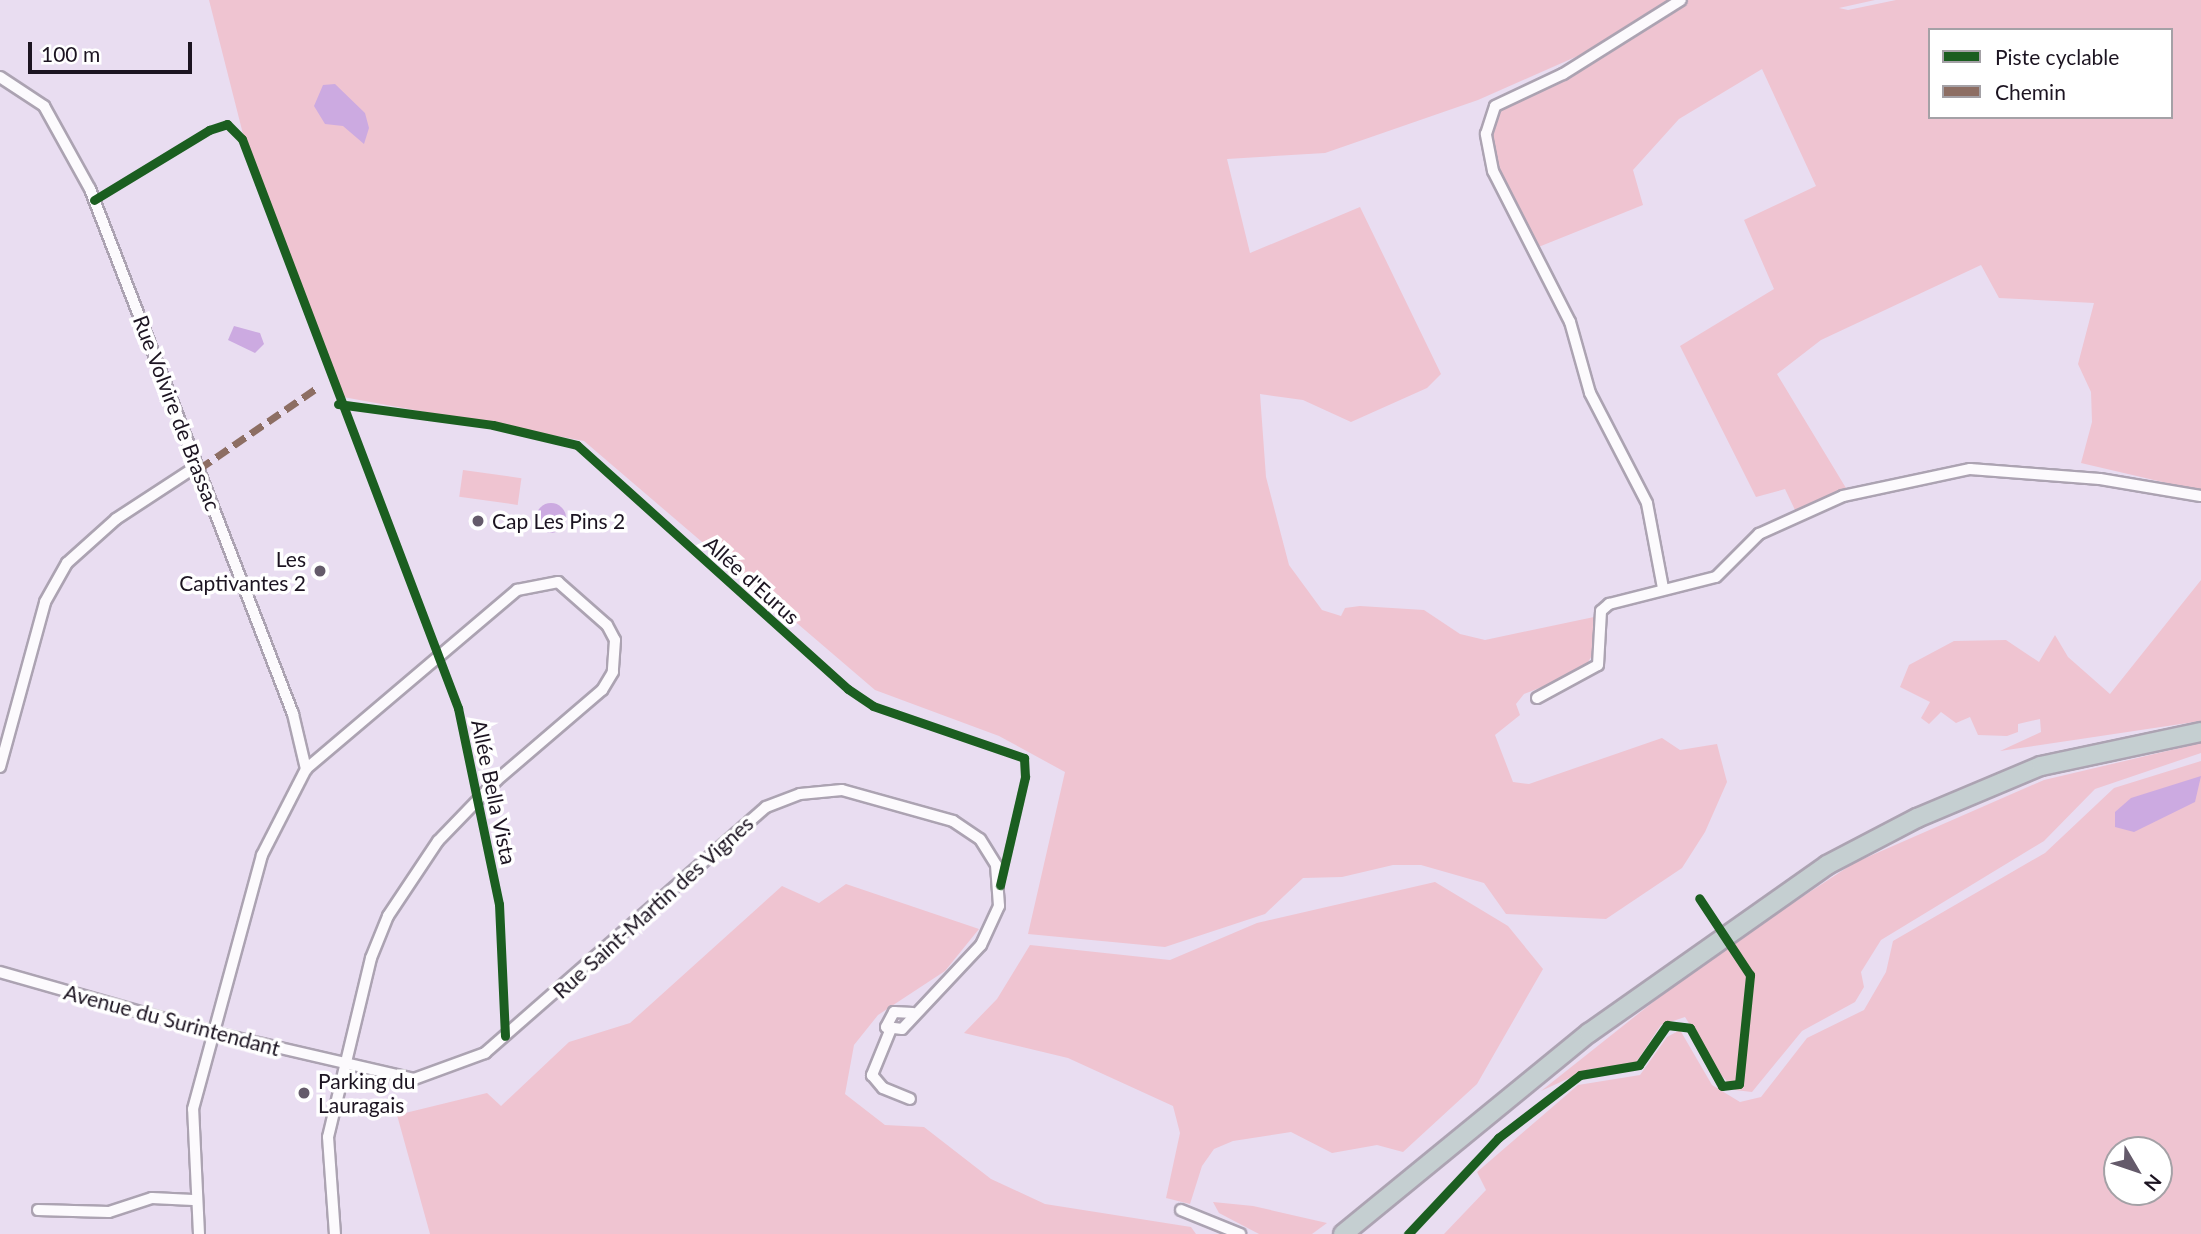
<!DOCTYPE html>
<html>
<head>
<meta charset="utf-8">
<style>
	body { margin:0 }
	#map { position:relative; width:2201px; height:1234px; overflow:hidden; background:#e9ddf1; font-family:Lato,sans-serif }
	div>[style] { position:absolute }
	.green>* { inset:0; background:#efc4d1; transform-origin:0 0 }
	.water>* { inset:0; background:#ccaae1 }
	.round { border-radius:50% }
	.roads { filter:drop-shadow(2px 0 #aca3b2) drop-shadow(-2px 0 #aca3b2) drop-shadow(0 2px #aca3b2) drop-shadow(0 -2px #aca3b2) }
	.street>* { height:10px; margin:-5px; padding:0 5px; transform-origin:5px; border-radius:5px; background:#fcfafd }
	.highway>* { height:18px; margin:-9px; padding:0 9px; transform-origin:9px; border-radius:9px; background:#c5cfd1 }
	.quiet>* { height:7px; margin-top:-3.5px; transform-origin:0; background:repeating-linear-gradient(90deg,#8d6e63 0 14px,transparent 0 21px) }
	.cycleway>* { height:9px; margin:-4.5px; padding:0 4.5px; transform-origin:4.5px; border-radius:4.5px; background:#1b5e20 }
	.dots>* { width:19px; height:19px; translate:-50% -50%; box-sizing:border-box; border:4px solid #fff; border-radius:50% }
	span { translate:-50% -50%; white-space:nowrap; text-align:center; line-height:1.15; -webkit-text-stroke:7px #fff; paint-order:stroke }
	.street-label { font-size:21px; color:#1c1421 }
	.poi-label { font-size:21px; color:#1c1421 }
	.left { translate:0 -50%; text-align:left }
	.right { translate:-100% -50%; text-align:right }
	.legend { position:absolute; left:1928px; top:28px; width:245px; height:91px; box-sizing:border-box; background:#fff; border:2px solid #a4a1a6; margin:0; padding:9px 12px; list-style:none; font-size:21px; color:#1c1421 }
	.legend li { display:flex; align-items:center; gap:14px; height:35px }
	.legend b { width:35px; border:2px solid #a4a1a6 }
	.north { position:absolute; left:2103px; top:1136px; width:70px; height:70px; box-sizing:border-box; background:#fff; border:2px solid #a4a1a6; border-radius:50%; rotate:129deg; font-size:19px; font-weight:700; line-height:28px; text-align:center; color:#1c1421 }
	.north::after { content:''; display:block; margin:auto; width:24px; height:32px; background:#645a6a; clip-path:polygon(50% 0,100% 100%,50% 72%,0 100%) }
	.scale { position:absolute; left:28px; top:42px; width:164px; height:32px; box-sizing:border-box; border:4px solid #1c1421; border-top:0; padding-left:9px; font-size:21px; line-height:24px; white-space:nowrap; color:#1c1421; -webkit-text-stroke:5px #fff; paint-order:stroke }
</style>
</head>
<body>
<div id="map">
	<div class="green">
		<div style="clip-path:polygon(209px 0,1673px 0,1598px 47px,1478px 100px,1325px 153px,1227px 159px,1250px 253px,1360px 207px,1441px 374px,1427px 388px,1351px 422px,1303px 400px,1260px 394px,1266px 477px,1289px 565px,1322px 610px,1341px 616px,1345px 608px,1360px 606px,1424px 610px,1460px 634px,1485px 640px,1594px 617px,1598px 645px,1583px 671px,1524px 694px,1516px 704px,1520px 715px,1495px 735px,1513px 782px,1529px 784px,1662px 738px,1680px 750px,1717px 744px,1727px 782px,1705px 832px,1682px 868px,1606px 919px,1506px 914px,1484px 883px,1421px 865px,1393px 865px,1342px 877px,1303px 878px,1265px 914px,1165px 947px,1028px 934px,1065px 772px,999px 736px,875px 690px,584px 441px,343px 397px,244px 138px)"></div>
		<div style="clip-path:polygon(evenodd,1685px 0,1875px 0,1839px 8px,1848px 10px,1896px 0,2201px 0,2201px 491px,2081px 463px,2092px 422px,2091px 392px,2078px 364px,2094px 303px,1999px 298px,1981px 265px,1821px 340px,1777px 374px,1852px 498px,1795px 510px,1785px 489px,1756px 497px,1680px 346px,1774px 289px,1744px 220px,1816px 186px,1762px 69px,1679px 119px,1633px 170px,1643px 205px,1536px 248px,1495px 164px,1490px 131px,1499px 109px,1685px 0,1930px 30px,2171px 30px,2171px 117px,1930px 117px,1930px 30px)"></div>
		<div style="left:463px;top:470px;width:59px;height:27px;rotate:8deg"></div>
		<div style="clip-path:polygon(2201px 580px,2201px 721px,2000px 751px,2041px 732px,2040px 719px,2018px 724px,2018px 732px,2007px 736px,1978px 735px,1970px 717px,1956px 723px,1941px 712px,1929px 724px,1921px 718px,1930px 702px,1900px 687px,1909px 665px,1954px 641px,2006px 640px,2039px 662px,2055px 635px,2068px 657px,2110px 694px)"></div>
		<div style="clip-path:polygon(2201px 743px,2201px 753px,2095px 789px,2044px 841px,1881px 940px,1861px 972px,1864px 987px,1855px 1002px,1802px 1031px,1752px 1092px,1735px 1090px,1722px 1076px,1685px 1017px,1661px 1025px,1635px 1064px,1589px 1069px,1541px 1091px,1706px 960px,1854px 863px,2044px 780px)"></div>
		<div style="clip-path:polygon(evenodd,2201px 761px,2201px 1234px,1444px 1234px,1486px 1190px,1477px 1172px,1578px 1085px,1640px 1075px,1667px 1037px,1680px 1030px,1712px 1085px,1740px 1102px,1761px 1097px,1807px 1038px,1864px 1010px,1886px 972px,1893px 941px,2045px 853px,2114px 788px,2201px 761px,2117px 1150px,2159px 1150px,2159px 1192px,2117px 1192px,2117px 1150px)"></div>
		<div style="clip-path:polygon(1435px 882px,1508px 926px,1543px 969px,1477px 1084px,1403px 1152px,1377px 1145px,1332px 1153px,1291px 1132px,1233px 1141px,1214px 1149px,1202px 1166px,1190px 1204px,1166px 1198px,1180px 1133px,1173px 1106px,1068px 1058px,964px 1033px,997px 999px,1030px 945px,1170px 960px,1257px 923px)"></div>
		<div style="clip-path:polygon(846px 884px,979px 929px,945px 971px,878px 1015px,854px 1045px,845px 1094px,885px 1125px,924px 1127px,991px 1179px,1045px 1204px,1191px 1227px,1196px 1234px,430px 1234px,397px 1115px,487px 1093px,501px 1106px,569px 1042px,630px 1023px,782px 886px,819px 903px)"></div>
		<div style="clip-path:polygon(1213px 1202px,1253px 1206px,1327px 1223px,1312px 1234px,1259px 1234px,1219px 1213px)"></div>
	</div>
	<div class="water">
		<div style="clip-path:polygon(335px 84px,365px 113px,369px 128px,364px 144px,343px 126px,325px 124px,314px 106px,323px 85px)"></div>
		<div style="clip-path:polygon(234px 326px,260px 333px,264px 344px,255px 353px,228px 340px)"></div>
		<div class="round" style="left:536px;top:503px;width:30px;height:30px"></div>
		<div style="clip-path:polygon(2201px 776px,2195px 802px,2134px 832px,2115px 827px,2115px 812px,2131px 798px)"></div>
	</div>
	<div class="roads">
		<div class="street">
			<div style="left:0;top:77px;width:53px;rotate:33.4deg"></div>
			<div style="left:44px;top:106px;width:95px;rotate:61deg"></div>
			<div style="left:90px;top:189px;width:563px;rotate:68.86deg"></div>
			<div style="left:293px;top:714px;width:57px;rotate:76.7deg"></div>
			<div style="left:1663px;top:588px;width:86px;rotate:-100.7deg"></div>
			<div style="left:1647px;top:503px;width:124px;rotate:-117.4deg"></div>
			<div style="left:1590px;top:393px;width:74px;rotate:-105.7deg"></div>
			<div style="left:1570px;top:322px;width:169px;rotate:-117deg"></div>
			<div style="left:1493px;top:171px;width:38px;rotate:-101deg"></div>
			<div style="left:1486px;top:134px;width:29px;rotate:-72deg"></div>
			<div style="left:1495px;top:106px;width:75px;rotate:-25.2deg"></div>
			<div style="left:1563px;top:74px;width:139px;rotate:-32.1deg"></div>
			<div style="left:1537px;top:698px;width:69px;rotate:-28.4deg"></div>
			<div style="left:1598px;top:665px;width:54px;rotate:-86.8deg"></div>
			<div style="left:1601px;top:611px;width:11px;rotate:-41deg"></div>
			<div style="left:1609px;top:604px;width:110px;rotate:-14.2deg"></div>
			<div style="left:1716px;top:577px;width:61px;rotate:-45deg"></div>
			<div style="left:1759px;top:534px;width:92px;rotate:-24.3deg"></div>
			<div style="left:1843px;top:496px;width:130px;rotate:-12deg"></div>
			<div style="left:1970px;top:469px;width:130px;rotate:4.4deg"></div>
			<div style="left:2100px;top:479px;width:102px;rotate:9.6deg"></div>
			<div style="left:0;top:767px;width:171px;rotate:-74.7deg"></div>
			<div style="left:45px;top:602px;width:45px;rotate:-60.6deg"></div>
			<div style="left:67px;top:563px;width:66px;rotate:-41.9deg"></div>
			<div style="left:116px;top:519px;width:97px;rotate:-33.2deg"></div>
			<div style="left:0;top:972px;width:219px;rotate:15.9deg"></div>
			<div style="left:211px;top:1032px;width:208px;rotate:13deg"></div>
			<div style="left:414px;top:1079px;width:76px;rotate:-20.1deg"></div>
			<div style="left:485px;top:1053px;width:373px;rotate:-41.2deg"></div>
			<div style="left:766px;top:807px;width:36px;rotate:-21deg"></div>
			<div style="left:800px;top:794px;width:42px;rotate:-5.4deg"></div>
			<div style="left:842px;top:790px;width:115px;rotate:15.6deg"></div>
			<div style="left:953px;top:821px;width:32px;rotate:34deg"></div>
			<div style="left:980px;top:839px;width:31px;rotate:58deg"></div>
			<div style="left:996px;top:865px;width:41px;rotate:85.8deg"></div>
			<div style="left:999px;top:906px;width:43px;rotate:114.8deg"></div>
			<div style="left:981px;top:945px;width:115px;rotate:133.2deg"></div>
			<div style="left:902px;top:1029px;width:16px;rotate:-173deg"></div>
			<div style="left:886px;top:1027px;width:17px;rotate:-62deg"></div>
			<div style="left:894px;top:1012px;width:19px;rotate:3deg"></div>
			<div style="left:890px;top:1031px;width:48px;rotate:112.2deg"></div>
			<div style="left:872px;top:1075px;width:17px;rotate:50deg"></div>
			<div style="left:883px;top:1088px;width:29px;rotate:22deg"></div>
			<div style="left:38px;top:1210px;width:71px;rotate:1.6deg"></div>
			<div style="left:109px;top:1212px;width:45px;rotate:-18deg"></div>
			<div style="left:152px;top:1198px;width:41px;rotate:2.8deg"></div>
			<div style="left:1181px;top:1210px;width:64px;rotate:22.1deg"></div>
			<div style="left:199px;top:1234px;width:125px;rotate:-92.7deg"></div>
			<div style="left:193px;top:1109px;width:263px;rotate:-74.8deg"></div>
			<div style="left:262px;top:855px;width:97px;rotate:-62.9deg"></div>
			<div style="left:306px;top:769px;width:277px;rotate:-40.3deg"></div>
			<div style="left:517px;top:590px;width:42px;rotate:-11deg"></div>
			<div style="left:558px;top:582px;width:65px;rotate:41.3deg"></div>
			<div style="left:607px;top:625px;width:17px;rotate:62deg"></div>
			<div style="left:615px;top:640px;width:32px;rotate:94deg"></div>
			<div style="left:613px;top:672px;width:21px;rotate:121deg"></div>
			<div style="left:602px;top:690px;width:138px;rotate:139.4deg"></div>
			<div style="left:497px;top:780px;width:85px;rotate:134deg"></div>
			<div style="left:438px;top:841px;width:90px;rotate:123.7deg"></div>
			<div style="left:388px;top:916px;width:45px;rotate:112deg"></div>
			<div style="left:371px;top:958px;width:184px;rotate:103.5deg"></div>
			<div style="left:328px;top:1137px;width:97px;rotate:85.9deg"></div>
		</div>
		<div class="highway">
			<div style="left:1343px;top:1234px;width:318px;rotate:-39.3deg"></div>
			<div style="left:1589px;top:1033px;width:291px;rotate:-35.2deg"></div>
			<div style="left:1827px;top:865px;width:102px;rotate:-27.6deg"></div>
			<div style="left:1917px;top:818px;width:134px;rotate:-22.8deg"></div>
			<div style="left:2041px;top:766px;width:164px;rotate:-12deg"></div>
		</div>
	</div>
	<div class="quiet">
		<div style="left:199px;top:469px;width:143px;rotate:-34.5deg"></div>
	</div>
	<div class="cycleway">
		<div style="left:94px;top:200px;width:135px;rotate:-31.3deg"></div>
		<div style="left:209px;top:130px;width:19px;rotate:-18deg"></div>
		<div style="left:227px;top:124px;width:21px;rotate:45deg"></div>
		<div style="left:242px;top:139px;width:609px;rotate:69.21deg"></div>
		<div style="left:458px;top:708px;width:200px;rotate:78.2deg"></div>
		<div style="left:499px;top:904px;width:132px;rotate:87.4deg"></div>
		<div style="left:338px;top:404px;width:156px;rotate:7.7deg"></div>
		<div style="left:493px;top:425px;width:86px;rotate:13.4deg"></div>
		<div style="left:577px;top:445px;width:365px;rotate:42deg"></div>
		<div style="left:848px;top:689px;width:30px;rotate:34deg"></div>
		<div style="left:873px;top:706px;width:160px;rotate:19deg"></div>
		<div style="left:1024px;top:758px;width:19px;rotate:87deg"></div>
		<div style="left:1025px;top:777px;width:111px;rotate:103deg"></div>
		<div style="left:1408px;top:1234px;width:132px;rotate:-46.8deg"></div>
		<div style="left:1498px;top:1138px;width:103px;rotate:-37.5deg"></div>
		<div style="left:1580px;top:1075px;width:60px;rotate:-9.6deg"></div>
		<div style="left:1639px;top:1065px;width:49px;rotate:-55deg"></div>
		<div style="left:1667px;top:1025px;width:23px;rotate:7deg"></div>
		<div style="left:1690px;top:1028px;width:66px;rotate:61.1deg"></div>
		<div style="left:1722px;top:1086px;width:17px;rotate:-7deg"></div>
		<div style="left:1739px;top:1084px;width:110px;rotate:-84.2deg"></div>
		<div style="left:1750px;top:975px;width:92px;rotate:-123.5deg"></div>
	</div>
	<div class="dots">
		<div style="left:478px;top:521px;background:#645a6a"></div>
		<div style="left:320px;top:571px;background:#645a6a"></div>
		<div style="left:304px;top:1093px;background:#645a6a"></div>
	</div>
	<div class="street-label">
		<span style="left:177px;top:413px;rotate:69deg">Rue Volvire de Brassac</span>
		<span style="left:752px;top:580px;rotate:42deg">Allée d'Eurus</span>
		<span style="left:494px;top:792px;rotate:78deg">Allée Bella Vista</span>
		<span style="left:653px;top:907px;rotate:-42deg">Rue Saint-Martin des Vignes</span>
		<span style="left:172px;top:1020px;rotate:15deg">Avenue du Surintendant</span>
	</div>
	<div class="poi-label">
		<span class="left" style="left:492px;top:521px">Cap Les Pins 2</span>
		<span class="right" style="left:306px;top:571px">Les<br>Captivantes 2</span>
		<span class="left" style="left:318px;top:1093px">Parking du<br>Lauragais</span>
	</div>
	<ul class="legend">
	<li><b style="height:9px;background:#1b5e20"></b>Piste cyclable</li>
	<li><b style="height:9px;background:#8d6e63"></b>Chemin</li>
	</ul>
	<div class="north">N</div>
	<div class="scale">100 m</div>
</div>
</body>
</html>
